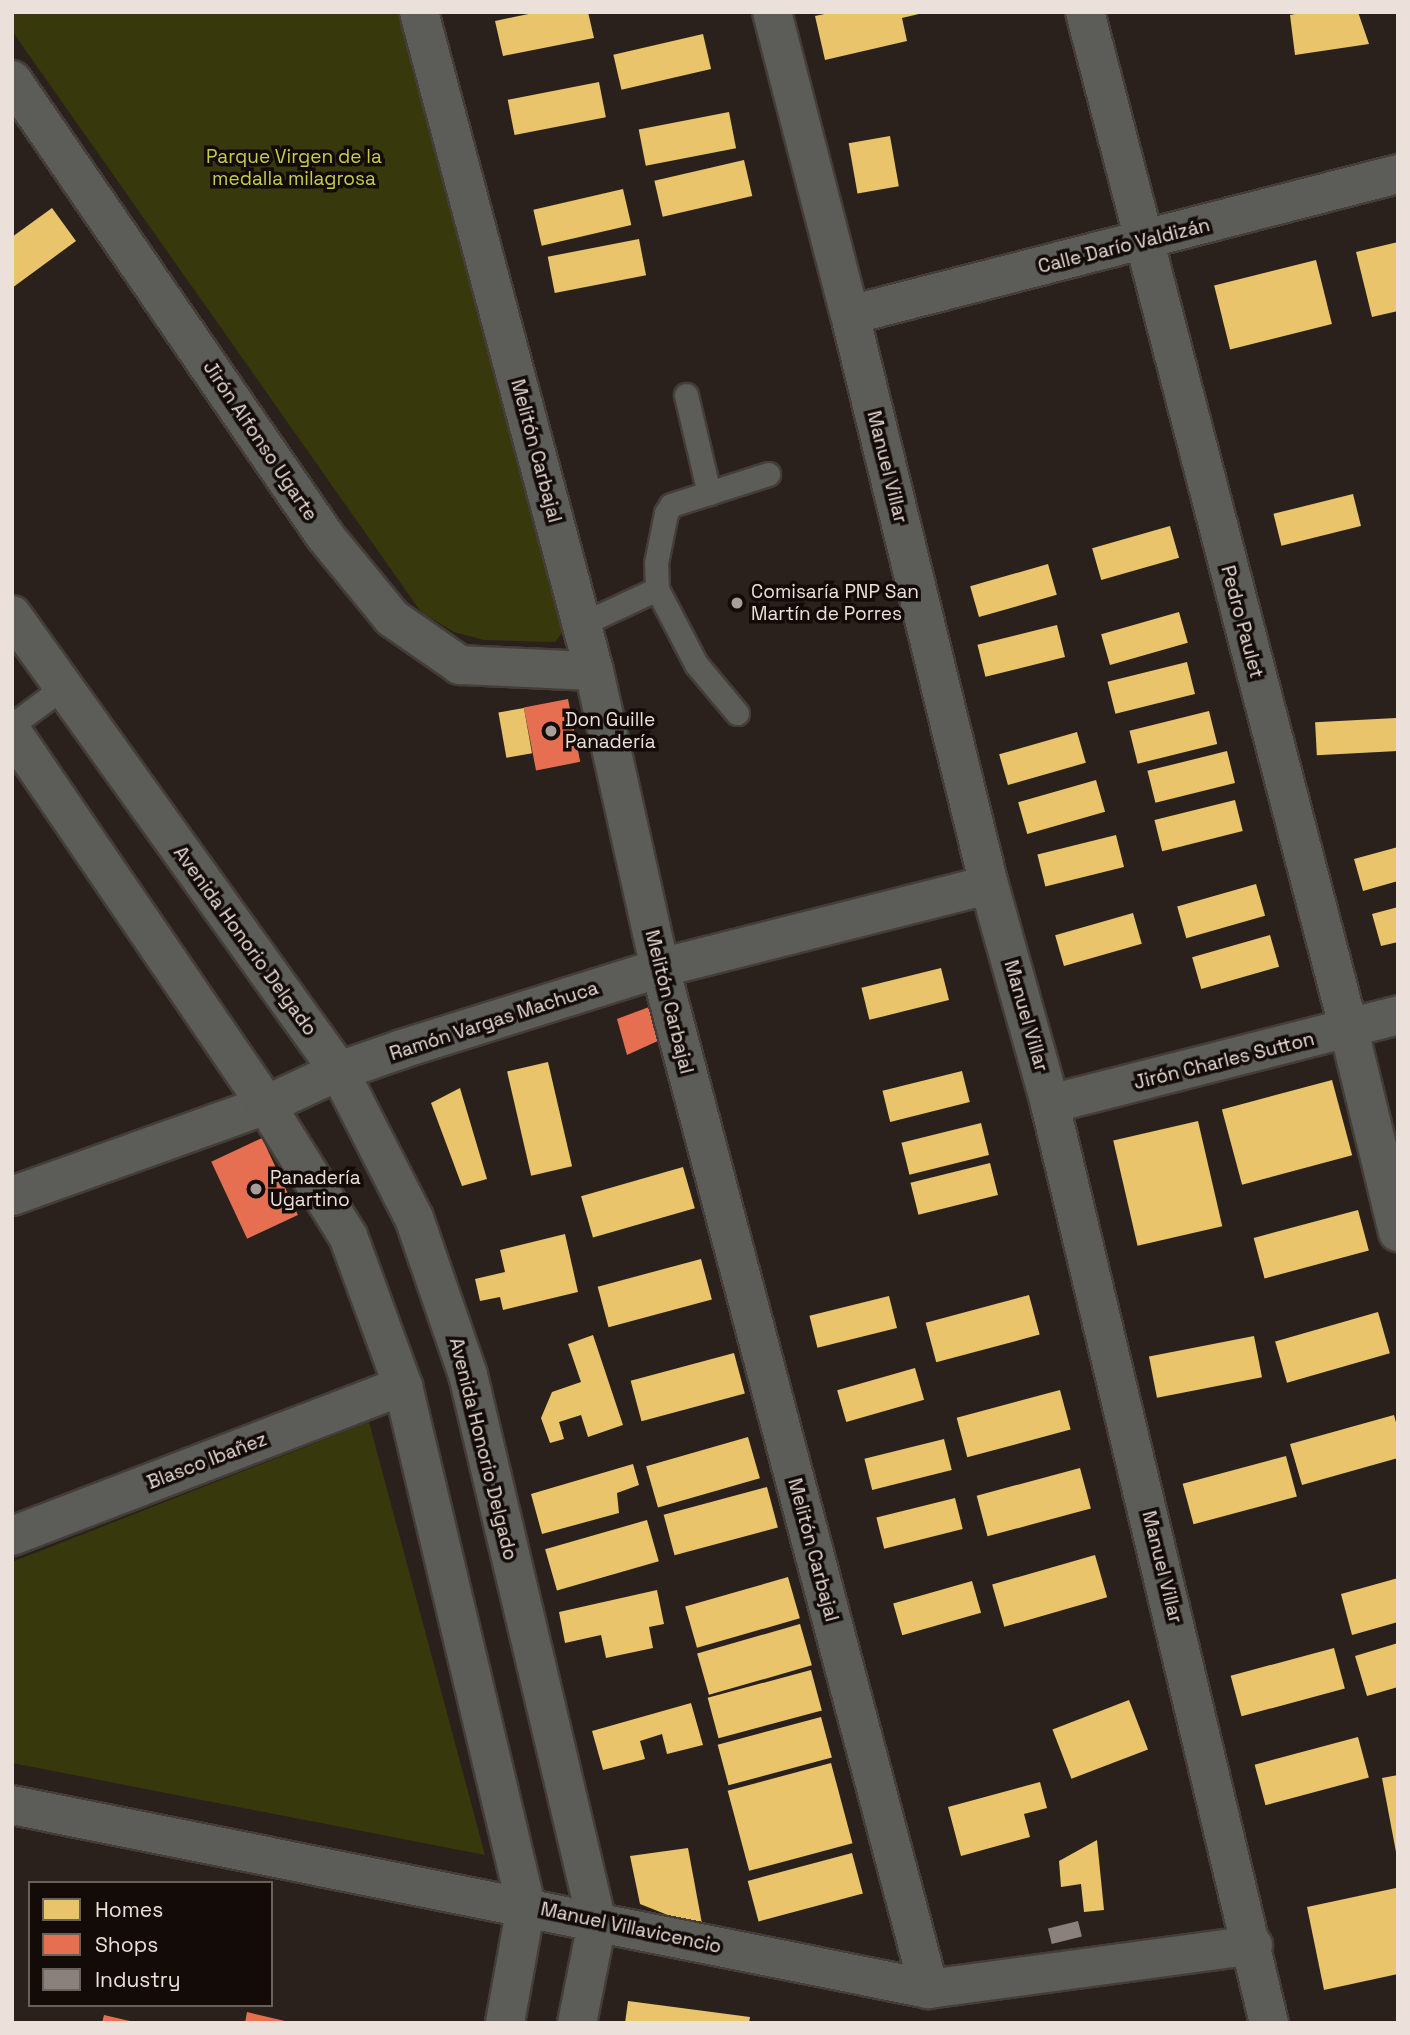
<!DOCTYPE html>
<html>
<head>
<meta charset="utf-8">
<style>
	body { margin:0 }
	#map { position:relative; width:1410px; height:2035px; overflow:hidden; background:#2a211d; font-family:"Space Grotesk",sans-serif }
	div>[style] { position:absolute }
	.green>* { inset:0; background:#37380b }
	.homes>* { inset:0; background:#e9c46a; transform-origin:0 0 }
	.shops>* { inset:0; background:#e76f51; transform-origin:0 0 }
	.industry>* { inset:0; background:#8a817c; transform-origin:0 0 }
	.roads { filter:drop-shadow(2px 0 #443d38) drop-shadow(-2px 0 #443d38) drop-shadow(0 2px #443d38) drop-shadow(0 -2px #443d38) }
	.service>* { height:23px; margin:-11.5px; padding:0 11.5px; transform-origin:11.5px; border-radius:11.5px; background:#5c5c58 }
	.minor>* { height:38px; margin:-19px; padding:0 19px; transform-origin:19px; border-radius:19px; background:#5c5c58 }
	.tertiary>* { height:38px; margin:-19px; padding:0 19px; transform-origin:19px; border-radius:19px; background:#5c5c58 }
	.dots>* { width:19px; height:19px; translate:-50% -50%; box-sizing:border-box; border:4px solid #130b08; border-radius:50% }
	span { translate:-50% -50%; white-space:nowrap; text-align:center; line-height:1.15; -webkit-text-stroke:7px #130b08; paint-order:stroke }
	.park-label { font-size:19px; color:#c5ce48 }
	.street-label { font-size:19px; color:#ece0db }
	.poi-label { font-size:19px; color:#ece0db }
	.left { translate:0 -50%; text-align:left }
	.frame { position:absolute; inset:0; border:14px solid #ece0db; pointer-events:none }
	.legend { position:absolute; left:28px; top:1881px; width:245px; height:126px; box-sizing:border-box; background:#130b08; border:2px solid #6a605c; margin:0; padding:9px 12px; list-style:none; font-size:21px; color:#ece0db }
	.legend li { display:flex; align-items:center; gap:14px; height:35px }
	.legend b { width:35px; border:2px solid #6a605c }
</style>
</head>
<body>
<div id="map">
	<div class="green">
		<div style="clip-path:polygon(12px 12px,411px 12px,569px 624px,555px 642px,484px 640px,454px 632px,421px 612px,12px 31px)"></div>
		<div style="clip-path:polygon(369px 1422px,485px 1855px,12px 1763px,12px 1562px)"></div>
	</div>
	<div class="homes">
		<div style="clip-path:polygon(538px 12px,588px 12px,594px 38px,503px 56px,495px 21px)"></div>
		<div style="clip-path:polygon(834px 12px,923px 12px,923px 13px,902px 18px,907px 41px,825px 60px,815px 16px)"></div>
		<div style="clip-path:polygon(1305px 12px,1358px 12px,1369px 44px,1295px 55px,1290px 15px)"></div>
		<div style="left:703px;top:34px;width:36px;height:92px;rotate:77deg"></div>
		<div style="left:599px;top:82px;width:36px;height:93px;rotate:79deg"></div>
		<div style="left:729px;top:112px;width:37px;height:92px;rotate:79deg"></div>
		<div style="left:890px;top:136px;width:51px;height:42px;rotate:80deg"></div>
		<div style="left:744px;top:160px;width:37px;height:92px;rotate:77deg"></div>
		<div style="left:623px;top:189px;width:37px;height:92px;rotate:77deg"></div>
		<div style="clip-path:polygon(52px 208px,76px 241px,12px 288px,12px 237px)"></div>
		<div style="left:639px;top:239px;width:37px;height:93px;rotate:79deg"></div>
		<div style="clip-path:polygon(1398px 242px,1398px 311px,1372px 317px,1356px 252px)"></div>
		<div style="left:1316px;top:260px;width:66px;height:105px;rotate:76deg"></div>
		<div style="left:1353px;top:494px;width:33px;height:82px;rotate:76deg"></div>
		<div style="left:1170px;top:526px;width:33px;height:81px;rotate:74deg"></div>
		<div style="left:1048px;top:564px;width:32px;height:81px;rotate:74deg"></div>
		<div style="left:1179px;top:612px;width:32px;height:81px;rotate:74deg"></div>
		<div style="left:1057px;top:625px;width:33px;height:82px;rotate:76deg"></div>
		<div style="left:1187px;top:662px;width:33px;height:82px;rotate:76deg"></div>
		<div style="left:524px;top:708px;width:46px;height:26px;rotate:80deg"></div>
		<div style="left:1209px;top:711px;width:34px;height:82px;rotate:76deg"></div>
		<div style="left:1396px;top:718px;width:33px;height:81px;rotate:87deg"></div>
		<div style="left:1077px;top:732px;width:32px;height:81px;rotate:74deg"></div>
		<div style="left:1227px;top:751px;width:33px;height:82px;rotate:76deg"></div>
		<div style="left:1096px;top:780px;width:33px;height:81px;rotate:74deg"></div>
		<div style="left:1235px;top:800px;width:32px;height:83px;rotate:76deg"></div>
		<div style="left:1116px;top:835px;width:33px;height:81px;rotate:76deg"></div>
		<div style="clip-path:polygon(1398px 847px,1398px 881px,1363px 891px,1354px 859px)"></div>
		<div style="left:1256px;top:884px;width:33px;height:82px;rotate:74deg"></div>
		<div style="clip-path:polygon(1398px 907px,1398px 942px,1381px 946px,1372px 914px)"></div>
		<div style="left:1133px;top:913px;width:32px;height:81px;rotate:74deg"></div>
		<div style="left:1270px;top:935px;width:33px;height:81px;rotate:74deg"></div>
		<div style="left:941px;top:968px;width:33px;height:82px;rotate:76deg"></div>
		<div style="left:548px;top:1062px;width:107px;height:42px;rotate:77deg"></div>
		<div style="left:962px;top:1071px;width:32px;height:82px;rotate:76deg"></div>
		<div style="left:1332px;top:1080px;width:78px;height:114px;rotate:75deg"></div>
		<div style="clip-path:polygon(460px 1088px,487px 1179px,462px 1186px,431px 1103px)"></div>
		<div style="left:1198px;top:1121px;width:108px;height:87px;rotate:77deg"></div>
		<div style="left:981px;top:1123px;width:33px;height:82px;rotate:76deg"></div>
		<div style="left:990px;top:1163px;width:33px;height:82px;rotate:76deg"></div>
		<div style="left:683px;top:1167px;width:43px;height:106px;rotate:74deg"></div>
		<div style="left:1358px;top:1210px;width:42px;height:108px;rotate:75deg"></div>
		<div style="clip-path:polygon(565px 1234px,578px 1292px,503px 1310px,500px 1297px,480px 1301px,475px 1279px,505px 1272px,500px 1250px)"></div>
		<div style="left:701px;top:1259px;width:42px;height:107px;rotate:75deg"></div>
		<div style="left:1029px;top:1295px;width:41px;height:107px;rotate:75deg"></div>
		<div style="left:889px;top:1296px;width:33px;height:82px;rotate:76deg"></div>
		<div style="left:1378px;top:1312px;width:43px;height:107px;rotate:74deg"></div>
		<div style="clip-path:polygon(593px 1335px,623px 1425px,588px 1437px,581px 1415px,559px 1422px,564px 1439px,550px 1443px,541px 1418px,552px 1392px,581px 1382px,568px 1344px)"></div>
		<div style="left:1254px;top:1336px;width:42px;height:107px;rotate:79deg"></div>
		<div style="left:734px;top:1353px;width:42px;height:107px;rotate:75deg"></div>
		<div style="left:915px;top:1368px;width:33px;height:81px;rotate:74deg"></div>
		<div style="left:1060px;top:1390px;width:41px;height:107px;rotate:75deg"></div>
		<div style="clip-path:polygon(1394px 1415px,1398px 1430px,1398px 1458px,1302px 1485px,1290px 1444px)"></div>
		<div style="left:748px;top:1437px;width:43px;height:106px;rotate:74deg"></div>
		<div style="left:944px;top:1439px;width:32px;height:82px;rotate:76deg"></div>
		<div style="left:1286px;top:1456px;width:42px;height:107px;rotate:75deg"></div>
		<div style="clip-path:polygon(633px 1464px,639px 1485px,617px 1493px,619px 1513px,542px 1534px,531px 1494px)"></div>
		<div style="left:1080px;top:1468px;width:42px;height:107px;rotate:75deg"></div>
		<div style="left:767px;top:1487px;width:42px;height:107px;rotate:75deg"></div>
		<div style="left:955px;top:1498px;width:32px;height:81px;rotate:76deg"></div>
		<div style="left:647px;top:1520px;width:43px;height:106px;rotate:74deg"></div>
		<div style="left:1095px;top:1555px;width:44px;height:107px;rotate:74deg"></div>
		<div style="left:788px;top:1577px;width:43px;height:107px;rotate:74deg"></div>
		<div style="clip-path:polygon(1398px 1578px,1398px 1622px,1352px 1635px,1341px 1594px)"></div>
		<div style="left:972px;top:1581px;width:33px;height:82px;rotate:74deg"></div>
		<div style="clip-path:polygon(657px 1590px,664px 1624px,649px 1627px,653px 1648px,606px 1658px,601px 1635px,565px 1643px,559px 1612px)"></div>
		<div style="left:800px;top:1624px;width:43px;height:107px;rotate:74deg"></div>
		<div style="clip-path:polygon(1398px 1643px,1398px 1687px,1367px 1696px,1355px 1656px)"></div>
		<div style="left:1334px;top:1648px;width:42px;height:107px;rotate:75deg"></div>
		<div style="left:811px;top:1670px;width:42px;height:107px;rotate:75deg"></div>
		<div style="left:1129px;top:1700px;width:53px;height:82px;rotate:69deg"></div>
		<div style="clip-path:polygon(691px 1703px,703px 1745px,667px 1754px,662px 1734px,640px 1741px,645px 1759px,603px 1770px,592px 1731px)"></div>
		<div style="left:821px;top:1717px;width:42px;height:107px;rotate:75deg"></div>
		<div style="left:1358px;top:1737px;width:42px;height:107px;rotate:75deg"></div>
		<div style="left:831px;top:1763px;width:83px;height:107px;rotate:75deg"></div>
		<div style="clip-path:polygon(1398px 1775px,1398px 1852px,1396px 1852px,1382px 1778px)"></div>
		<div style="clip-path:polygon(1040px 1782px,1047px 1808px,1024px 1814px,1030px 1837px,961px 1856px,948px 1807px)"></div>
		<div style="clip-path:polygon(1097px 1840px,1104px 1910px,1084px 1912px,1081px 1884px,1061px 1887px,1059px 1861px)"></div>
		<div style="clip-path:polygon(688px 1848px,703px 1929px,640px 1904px,630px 1856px)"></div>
		<div style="left:852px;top:1853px;width:42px;height:108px;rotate:75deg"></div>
		<div style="clip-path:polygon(1396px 1888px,1398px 1974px,1324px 1990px,1307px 1907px)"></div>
		<div style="clip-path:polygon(628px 2001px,750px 2017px,749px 2023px,625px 2023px)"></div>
	</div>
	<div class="shops">
		<div style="left:568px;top:699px;width:64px;height:45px;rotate:79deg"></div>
		<div style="clip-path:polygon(649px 1007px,660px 1040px,627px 1055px,617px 1019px)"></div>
		<div style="left:262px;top:1138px;width:85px;height:56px;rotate:65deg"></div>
		<div style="clip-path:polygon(247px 2012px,289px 2022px,289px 2023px,245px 2023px)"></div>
		<div style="clip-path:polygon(104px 2015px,134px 2022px,134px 2023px,102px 2023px)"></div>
	</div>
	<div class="industry">
		<div style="left:1078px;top:1921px;width:16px;height:31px;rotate:76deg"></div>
	</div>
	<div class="roads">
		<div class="service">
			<div style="left:686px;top:395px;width:101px;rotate:76.8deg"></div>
			<div style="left:657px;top:589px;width:85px;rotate:62.5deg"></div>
			<div style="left:696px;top:664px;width:64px;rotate:50.1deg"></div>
			<div style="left:582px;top:624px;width:83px;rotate:-25deg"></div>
			<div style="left:657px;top:589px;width:26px;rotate:-92deg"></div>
			<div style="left:656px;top:563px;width:51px;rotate:-78.7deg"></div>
			<div style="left:666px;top:513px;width:9px;rotate:-58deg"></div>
			<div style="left:671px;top:505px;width:102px;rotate:-17.7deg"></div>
			<div style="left:12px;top:725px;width:62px;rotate:-36.5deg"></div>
		</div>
		<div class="minor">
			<div style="left:419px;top:12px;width:682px;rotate:75.13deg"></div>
			<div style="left:594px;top:671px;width:304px;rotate:77.5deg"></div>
			<div style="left:660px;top:968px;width:1056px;rotate:75.24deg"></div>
			<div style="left:1085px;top:12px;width:1052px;rotate:75.46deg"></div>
			<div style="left:1349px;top:1030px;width:208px;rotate:76.4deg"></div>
			<div style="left:12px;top:80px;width:553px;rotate:55.53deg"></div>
			<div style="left:325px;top:536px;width:106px;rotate:50.7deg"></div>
			<div style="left:392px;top:618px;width:83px;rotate:34.7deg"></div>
			<div style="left:460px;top:665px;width:134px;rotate:2.6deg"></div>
			<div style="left:12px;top:1196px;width:270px;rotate:-19.7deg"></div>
			<div style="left:12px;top:1536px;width:419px;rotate:-21deg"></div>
			<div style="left:12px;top:1805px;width:935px;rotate:11.35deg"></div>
			<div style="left:929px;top:1989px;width:327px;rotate:-7.7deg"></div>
		</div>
		<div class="tertiary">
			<div style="left:772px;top:12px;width:313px;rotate:75.6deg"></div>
			<div style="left:850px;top:315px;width:587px;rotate:76.3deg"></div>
			<div style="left:989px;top:885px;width:227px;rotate:74.4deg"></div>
			<div style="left:1050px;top:1104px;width:945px;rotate:76.6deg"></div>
			<div style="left:850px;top:315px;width:566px;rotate:-14.43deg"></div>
			<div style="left:12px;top:615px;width:561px;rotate:54.36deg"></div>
			<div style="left:339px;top:1071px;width:165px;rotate:63deg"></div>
			<div style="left:414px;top:1218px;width:166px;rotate:71deg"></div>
			<div style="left:468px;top:1375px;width:563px;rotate:76.75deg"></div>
			<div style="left:597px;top:1923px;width:102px;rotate:101.3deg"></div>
			<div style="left:12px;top:732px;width:451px;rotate:55.7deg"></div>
			<div style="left:266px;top:1105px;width:155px;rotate:58deg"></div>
			<div style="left:348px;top:1236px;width:160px;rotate:69.9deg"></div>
			<div style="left:403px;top:1386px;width:534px;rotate:76.69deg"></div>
			<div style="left:526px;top:1906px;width:119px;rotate:100.2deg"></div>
			<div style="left:1050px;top:1104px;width:359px;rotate:-14.3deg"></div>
			<div style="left:266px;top:1105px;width:81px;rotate:-25deg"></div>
			<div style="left:339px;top:1071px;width:67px;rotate:-19.2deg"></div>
			<div style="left:402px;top:1049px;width:270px;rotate:-17.4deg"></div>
			<div style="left:660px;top:968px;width:339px;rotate:-14.2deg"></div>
		</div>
	</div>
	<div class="dots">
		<div style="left:737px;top:603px;background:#a89d98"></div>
		<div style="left:551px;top:731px;background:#a89d98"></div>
		<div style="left:256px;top:1189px;background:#a89d98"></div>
	</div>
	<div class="park-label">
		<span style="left:294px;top:168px">Parque Virgen de la<br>medalla milagrosa</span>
	</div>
	<div class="street-label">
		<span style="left:1124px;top:246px;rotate:-14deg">Calle Darío Valdizán</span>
		<span style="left:260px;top:441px;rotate:56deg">Jirón Alfonso Ugarte</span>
		<span style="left:536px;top:451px;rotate:75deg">Melitón Carbajal</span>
		<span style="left:887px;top:467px;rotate:76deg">Manuel Villar</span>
		<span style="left:1242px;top:622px;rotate:75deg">Pedro Paulet</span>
		<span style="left:245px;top:941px;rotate:54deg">Avenida Honorio Delgado</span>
		<span style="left:669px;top:1002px;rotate:76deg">Melitón Carbajal</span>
		<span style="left:1026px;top:1016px;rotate:74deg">Manuel Villar</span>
		<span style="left:494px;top:1021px;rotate:-18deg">Ramón Vargas Machuca</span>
		<span style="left:1224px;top:1061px;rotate:-14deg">Jirón Charles Sutton</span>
		<span style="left:483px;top:1449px;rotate:76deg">Avenida Honorio Delgado</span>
		<span style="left:207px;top:1461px;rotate:-21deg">Blasco Ibañez</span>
		<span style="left:813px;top:1550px;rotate:75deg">Melitón Carbajal</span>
		<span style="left:1162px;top:1567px;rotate:76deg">Manuel Villar</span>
		<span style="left:631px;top:1928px;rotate:12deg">Manuel Villavicencio</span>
	</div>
	<div class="poi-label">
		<span class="left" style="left:751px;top:603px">Comisaría PNP San<br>Martín de Porres</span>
		<span class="left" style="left:565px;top:731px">Don Guille<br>Panadería</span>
		<span class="left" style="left:270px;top:1189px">Panadería<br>Ugartino</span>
	</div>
	<div class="frame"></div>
	<ul class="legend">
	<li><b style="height:19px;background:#e9c46a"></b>Homes</li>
	<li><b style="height:19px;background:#e76f51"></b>Shops</li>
	<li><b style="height:19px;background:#8a817c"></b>Industry</li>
	</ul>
</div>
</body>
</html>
